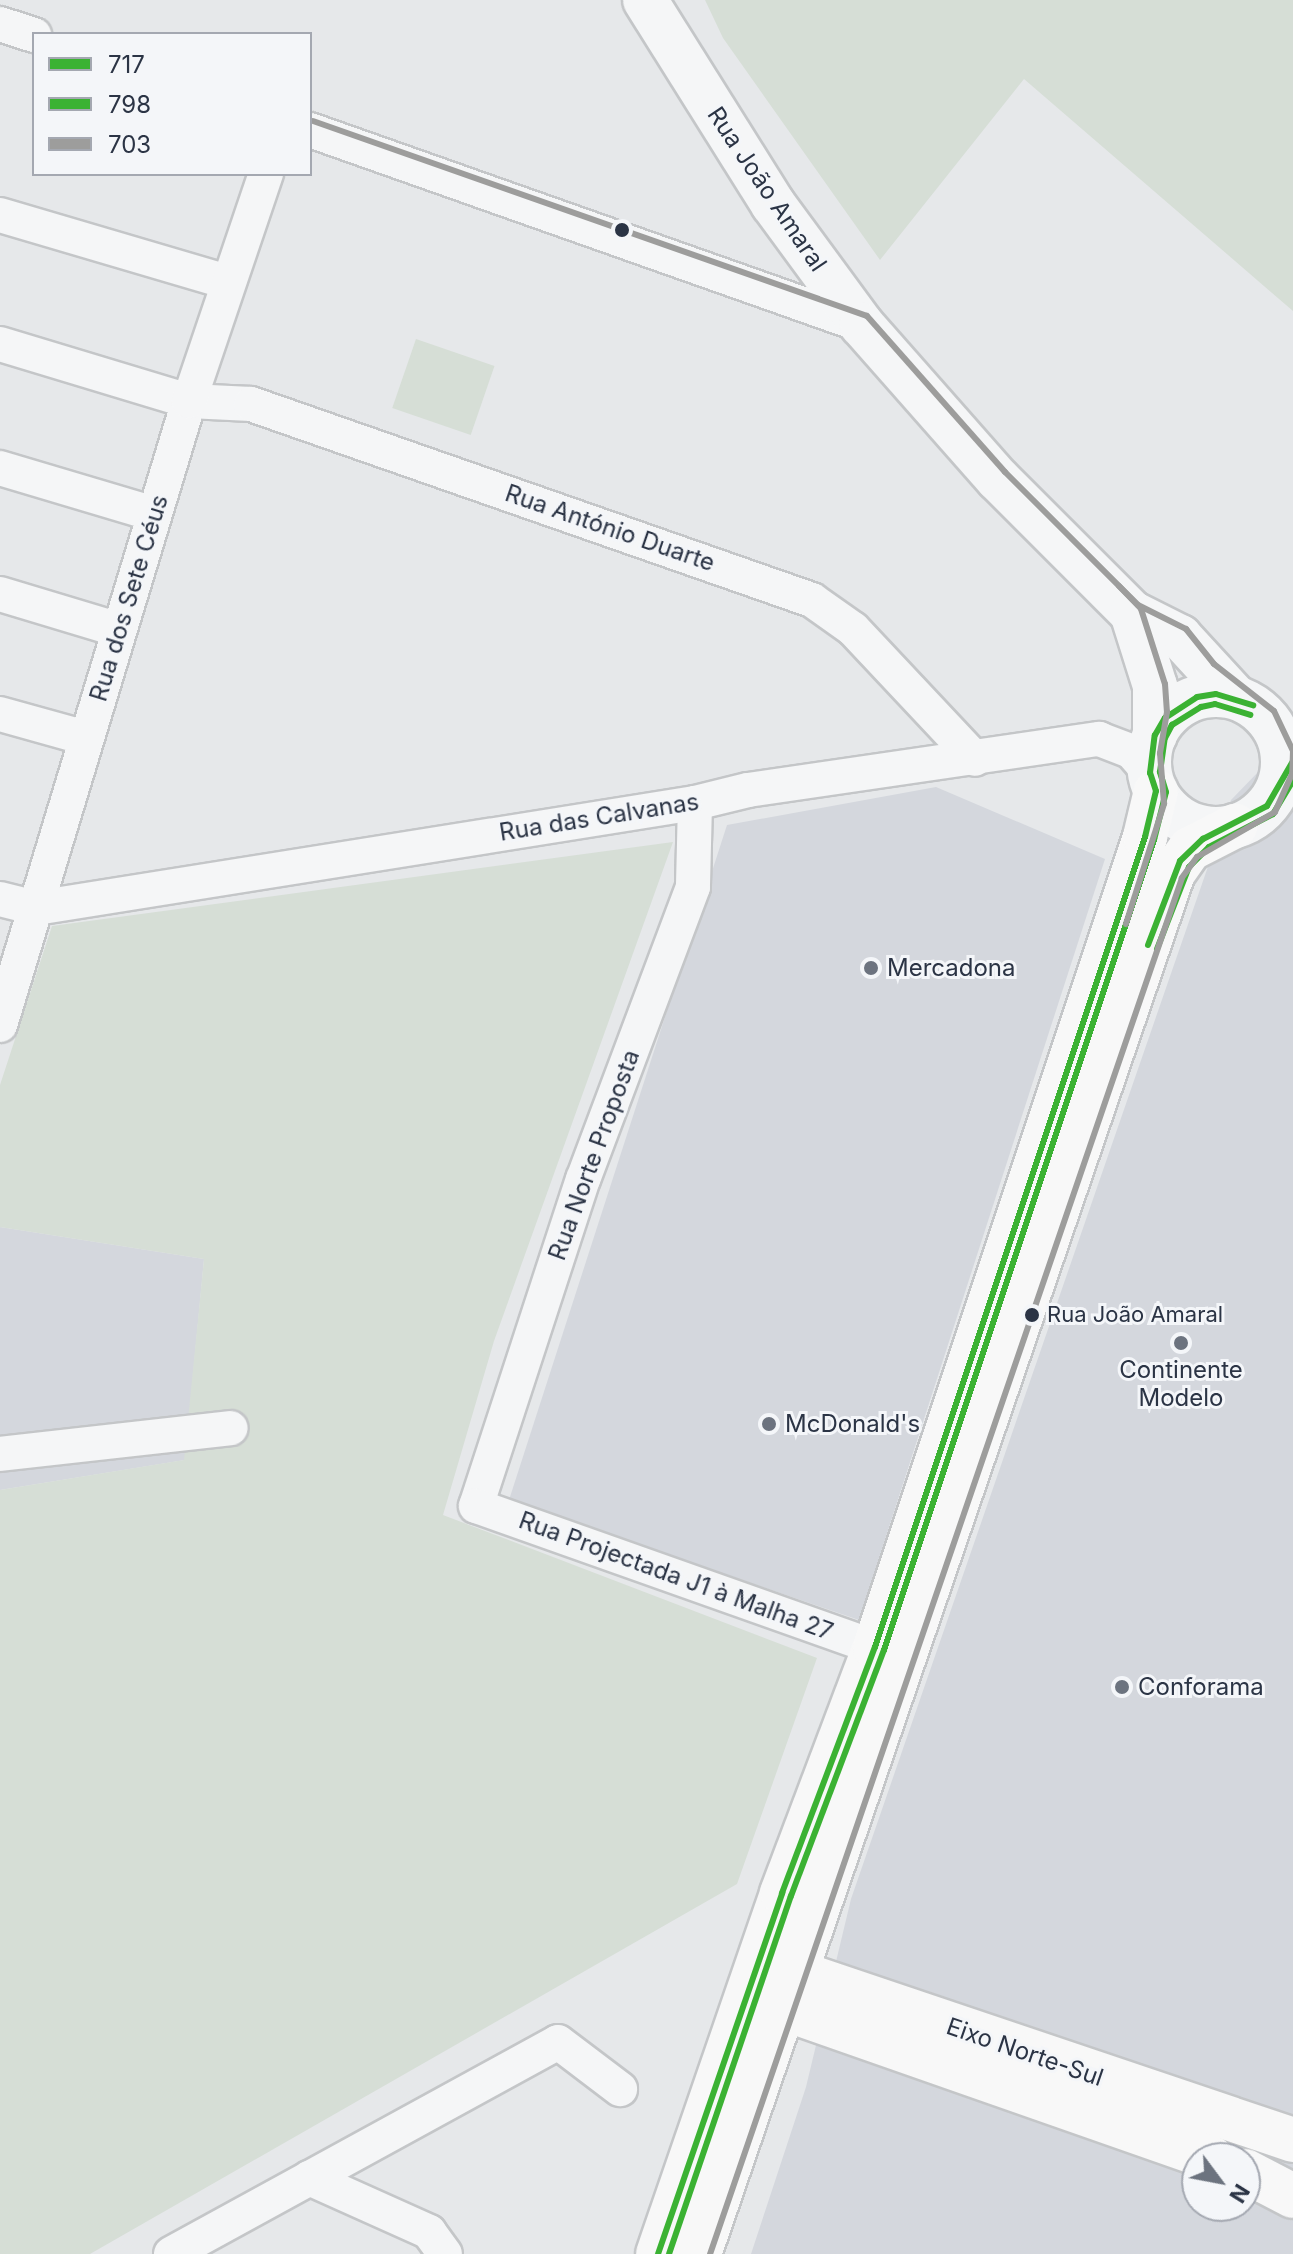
<!DOCTYPE html>
<html>
<head>
<meta charset="utf-8">
<style>
	body { margin:0 }
	#map { position:relative; width:1293px; height:2254px; overflow:hidden; background:#e6e8ea; font-family:Inter,sans-serif }
	div>[style] { position:absolute }
	.built>* { inset:0; background:#d4d7dd }
	.green>* { inset:0; background:#d6ded6; transform-origin:0 0 }
	.roads { filter:drop-shadow(2px 0 #c4c6c8) drop-shadow(-2px 0 #c4c6c8) drop-shadow(0 2px #c4c6c8) drop-shadow(0 -2px #c4c6c8) }
	.minor>* { height:34px; margin:-17px; padding:0 17px; transform-origin:17px; border-radius:17px; background:#f5f6f7 }
	.tertiary>* { height:44px; margin:-22px; padding:0 22px; transform-origin:22px; border-radius:22px; background:#f5f6f7 }
	.tertiary>.ring { margin:-22px; padding:0; box-sizing:content-box; background:none; border:44px solid #f5f6f7; border-radius:50% }
	.secondary>* { height:44px; margin:-22px; padding:0 22px; transform-origin:22px; border-radius:22px; background:#f8f8f8 }
	.bus-1>* { height:6px; margin:-3px; padding:0 3px; transform-origin:3px; border-radius:3px; background:#3bb233 }
	.bus-2>* { height:6px; margin:-3px; padding:0 3px; transform-origin:3px; border-radius:3px; background:#3bb233 }
	.bus-3>* { height:6px; margin:-3px; padding:0 3px; transform-origin:3px; border-radius:3px; background:#9d9d9c }
	.dots>* { width:22px; height:22px; translate:-50% -50%; box-sizing:border-box; border:4px solid #f4f6f9; border-radius:50% }
	span { translate:-50% -50%; white-space:nowrap; text-align:center; line-height:1.15; -webkit-text-stroke:6px #f4f6f9; paint-order:stroke }
	.bus-label { font-size:22px; color:#2b3445 }
	.left { translate:0 -50%; text-align:left }
	.street-label { font-size:24px; color:#2b3445 }
	.poi-label { font-size:24px; color:#2b3445 }
	.legend { position:absolute; left:32px; top:32px; width:280px; height:144px; box-sizing:border-box; background:#f4f6f9; border:2px solid #a4a8b1; margin:0; padding:10px 14px; list-style:none; font-size:24px; color:#2b3445 }
	.legend li { display:flex; align-items:center; gap:16px; height:40px }
	.legend b { width:40px; border:2px solid #a4a8b1 }
	.north { position:absolute; left:1181px; top:2142px; width:80px; height:80px; box-sizing:border-box; background:#f4f6f9; border:2px solid #a4a8b1; border-radius:50%; rotate:122deg; font-size:22px; font-weight:700; line-height:32px; text-align:center; color:#2b3445 }
	.north::after { content:''; display:block; margin:auto; width:28px; height:36px; background:#6c737f; clip-path:polygon(50% 0,100% 100%,50% 72%,0 100%) }
</style>
</head>
<body>
<div id="map">
	<div class="built">
		<div style="clip-path:polygon(evenodd,1293px 736px,1293px 2254px,751px 2254px,806px 2087px,851px 1899px,1231px 800px,1293px 736px,1197px 2158px,1245px 2158px,1245px 2206px,1197px 2206px,1197px 2158px)"></div>
		<div style="clip-path:polygon(936px 787px,1105px 859px,859px 1620px,509px 1500px,727px 825px)"></div>
		<div style="clip-path:polygon(0 1227px,204px 1259px,185px 1460px,0 1490px)"></div>
	</div>
	<div class="green">
		<div style="clip-path:polygon(705px 0,1293px 0,1293px 311px,1024px 79px,880px 260px,723px 38px)"></div>
		<div style="left:416px;top:339px;width:83px;height:73px;rotate:19deg"></div>
		<div style="clip-path:polygon(673px 842px,494px 1341px,443px 1515px,817px 1658px,737px 1884px,90px 2254px,0 2254px,0 1490px,184px 1460px,204px 1259px,0 1227px,0 1085px,52px 926px)"></div>
	</div>
	<div class="roads">
		<div class="minor">
			<div style="left:0;top:24px;width:36px;rotate:18deg"></div>
			<div style="left:310px;top:130px;width:585px;rotate:19.46deg"></div>
			<div style="left:0;top:215px;width:238px;rotate:16.4deg"></div>
			<div style="left:0;top:344px;width:197px;rotate:16.8deg"></div>
			<div style="left:189px;top:401px;width:62px;rotate:2.8deg"></div>
			<div style="left:251px;top:404px;width:594px;rotate:19.26deg"></div>
			<div style="left:812px;top:600px;width:50px;rotate:35.3deg"></div>
			<div style="left:853px;top:629px;width:178px;rotate:46.8deg"></div>
			<div style="left:0;top:468px;width:161px;rotate:16.6deg"></div>
			<div style="left:0;top:594px;width:124px;rotate:16.8deg"></div>
			<div style="left:0;top:714px;width:89px;rotate:15.6deg"></div>
			<div style="left:695px;top:803px;width:84px;rotate:91.4deg"></div>
			<div style="left:693px;top:887px;width:312px;rotate:110.6deg"></div>
			<div style="left:583px;top:1179px;width:344px;rotate:108.1deg"></div>
			<div style="left:476px;top:1506px;width:423px;rotate:19.5deg"></div>
			<div style="left:0;top:899px;width:37px;rotate:14deg"></div>
			<div style="left:36px;top:908px;width:667px;rotate:-9.05deg"></div>
			<div style="left:695px;top:803px;width:55px;rotate:-13.8deg"></div>
			<div style="left:748px;top:790px;width:355px;rotate:-8.3deg"></div>
			<div style="left:1099px;top:739px;width:34px;rotate:21deg"></div>
			<div style="left:1131px;top:751px;width:29px;rotate:49deg"></div>
			<div style="left:0;top:1025px;width:652px;rotate:-73.15deg"></div>
			<div style="left:189px;top:401px;width:240px;rotate:-71.3deg"></div>
			<div style="left:0;top:1454px;width:232px;rotate:-6.4deg"></div>
			<div style="left:309px;top:2178px;width:132px;rotate:24.2deg"></div>
			<div style="left:429px;top:2232px;width:27px;rotate:54deg"></div>
			<div style="left:171px;top:2254px;width:441px;rotate:-28.7deg"></div>
			<div style="left:558px;top:2042px;width:78px;rotate:37.2deg"></div>
		</div>
		<div class="tertiary">
			<div style="left:645px;top:0;width:241px;rotate:57.9deg"></div>
			<div style="left:773px;top:204px;width:150px;rotate:53.7deg"></div>
			<div style="left:862px;top:325px;width:205px;rotate:48.6deg"></div>
			<div style="left:998px;top:479px;width:190px;rotate:45deg"></div>
			<div style="left:1132px;top:613px;width:54px;rotate:26.6deg"></div>
			<div style="left:1180px;top:637px;width:81px;rotate:47.5deg"></div>
			<div style="left:1132px;top:613px;width:77px;rotate:72.5deg"></div>
			<div style="left:1155px;top:686px;width:49px;rotate:90deg"></div>
			<div class="ring" style="left:1149px;top:695px;width:90px;height:90px"></div>
		</div>
		<div class="secondary">
			<div style="left:769px;top:1963px;width:553px;rotate:18.66deg"></div>
			<div style="left:757px;top:1999px;width:482px;rotate:19.3deg"></div>
			<div style="left:1245px;top:2171px;width:54px;rotate:27.5deg"></div>
			<div style="left:658px;top:2254px;width:382px;rotate:-71deg"></div>
			<div style="left:782px;top:1893px;width:263px;rotate:-69.3deg"></div>
			<div style="left:875px;top:1647px;width:854px;rotate:-71.57deg"></div>
			<div style="left:1145px;top:837px;width:47px;rotate:-76.6deg"></div>
			<div style="left:699px;top:2254px;width:1460px;rotate:-71.06deg"></div>
			<div style="left:1173px;top:873px;width:29px;rotate:-55deg"></div>
			<div style="left:1190px;top:849px;width:51px;rotate:-27.1deg"></div>
		</div>
	</div>
	<div class="bus-1">
		<div style="left:1148px;top:945px;width:90px;rotate:-69.1deg"></div>
		<div style="left:1180px;top:861px;width:32px;rotate:-44deg"></div>
		<div style="left:1203px;top:839px;width:72px;rotate:-27.3deg"></div>
		<div style="left:1267px;top:806px;width:52px;rotate:-60deg"></div>
		<div style="left:658px;top:2254px;width:382px;rotate:-71deg"></div>
		<div style="left:782px;top:1893px;width:263px;rotate:-69.3deg"></div>
		<div style="left:875px;top:1647px;width:854px;rotate:-71.57deg"></div>
		<div style="left:1145px;top:837px;width:47px;rotate:-76.6deg"></div>
		<div style="left:1156px;top:791px;width:19px;rotate:-108deg"></div>
		<div style="left:1150px;top:773px;width:38px;rotate:-83deg"></div>
		<div style="left:1155px;top:735px;width:20px;rotate:-60deg"></div>
		<div style="left:1165px;top:718px;width:38px;rotate:-33deg"></div>
		<div style="left:1197px;top:697px;width:19px;rotate:-9deg"></div>
		<div style="left:1216px;top:694px;width:39px;rotate:17deg"></div>
	</div>
	<div class="bus-2">
		<div style="left:1157px;top:949px;width:88px;rotate:-68.7deg"></div>
		<div style="left:1189px;top:867px;width:28px;rotate:-45deg"></div>
		<div style="left:1209px;top:847px;width:72px;rotate:-27.3deg"></div>
		<div style="left:1273px;top:814px;width:39px;rotate:-59deg"></div>
		<div style="left:669px;top:2254px;width:378px;rotate:-71.2deg"></div>
		<div style="left:791px;top:1896px;width:263px;rotate:-69.3deg"></div>
		<div style="left:884px;top:1650px;width:854px;rotate:-71.57deg"></div>
		<div style="left:1154px;top:840px;width:49px;rotate:-76deg"></div>
		<div style="left:1166px;top:792px;width:21px;rotate:-107deg"></div>
		<div style="left:1160px;top:772px;width:34px;rotate:-82deg"></div>
		<div style="left:1165px;top:738px;width:15px;rotate:-62deg"></div>
		<div style="left:1172px;top:725px;width:34px;rotate:-32deg"></div>
		<div style="left:1201px;top:707px;width:14px;rotate:-12deg"></div>
		<div style="left:1215px;top:704px;width:37px;rotate:17deg"></div>
	</div>
	<div class="bus-3">
		<div style="left:313px;top:121px;width:587px;rotate:19.39deg"></div>
		<div style="left:867px;top:316px;width:208px;rotate:48.5deg"></div>
		<div style="left:1005px;top:472px;width:188px;rotate:45deg"></div>
		<div style="left:1138px;top:605px;width:54px;rotate:26.6deg"></div>
		<div style="left:1186px;top:629px;width:45px;rotate:51.3deg"></div>
		<div style="left:1214px;top:664px;width:76px;rotate:38.1deg"></div>
		<div style="left:1274px;top:711px;width:44px;rotate:64.6deg"></div>
		<div style="left:1293px;top:751px;width:23px;rotate:92deg"></div>
		<div style="left:1292px;top:774px;width:42px;rotate:114.1deg"></div>
		<div style="left:1275px;top:812px;width:90px;rotate:150deg"></div>
		<div style="left:1197px;top:857px;width:26px;rotate:126deg"></div>
		<div style="left:1182px;top:878px;width:1455px;rotate:108.93deg"></div>
		<div style="left:1119px;top:586px;width:32px;rotate:46deg"></div>
		<div style="left:1141px;top:609px;width:79px;rotate:72.3deg"></div>
		<div style="left:1165px;top:684px;width:28px;rotate:86deg"></div>
		<div style="left:1167px;top:712px;width:42px;rotate:99.7deg"></div>
		<div style="left:1160px;top:753px;width:51px;rotate:85.5deg"></div>
		<div style="left:1164px;top:804px;width:126px;rotate:107.6deg"></div>
	</div>
	<div class="dots">
		<div style="left:622px;top:230px;background:#2b3445"></div>
		<div style="left:871px;top:968px;background:#6c737f"></div>
		<div style="left:1032px;top:1315px;background:#2b3445"></div>
		<div style="left:1181px;top:1343px;background:#6c737f"></div>
		<div style="left:769px;top:1424px;background:#6c737f"></div>
		<div style="left:1122px;top:1687px;background:#6c737f"></div>
	</div>
	<div class="bus-label">
		<span class="left" style="left:1047px;top:1315px">Rua João Amaral</span>
	</div>
	<div class="street-label">
		<span style="left:767px;top:189px;rotate:56deg">Rua João Amaral</span>
		<span style="left:610px;top:528px;rotate:19deg">Rua António Duarte</span>
		<span style="left:129px;top:598px;rotate:-73deg">Rua dos Sete Céus</span>
		<span style="left:599px;top:817px;rotate:-9deg">Rua das Calvanas</span>
		<span style="left:594px;top:1155px;rotate:-70deg">Rua Norte Proposta</span>
		<span style="left:676px;top:1576px;rotate:20deg">Rua Projectada J1 à Malha 27</span>
		<span style="left:1025px;top:2052px;rotate:19deg">Eixo Norte-Sul</span>
	</div>
	<div class="poi-label">
		<span class="left" style="left:887px;top:968px">Mercadona</span>
		<span style="left:1181px;top:1384px">Continente<br>Modelo</span>
		<span class="left" style="left:785px;top:1424px">McDonald's</span>
		<span class="left" style="left:1138px;top:1687px">Conforama</span>
	</div>
	<ul class="legend">
	<li><b style="height:10px;background:#3bb233"></b>717</li>
	<li><b style="height:10px;background:#3bb233"></b>798</li>
	<li><b style="height:10px;background:#9d9d9c"></b>703</li>
	</ul>
	<div class="north">N</div>
</div>
</body>
</html>
